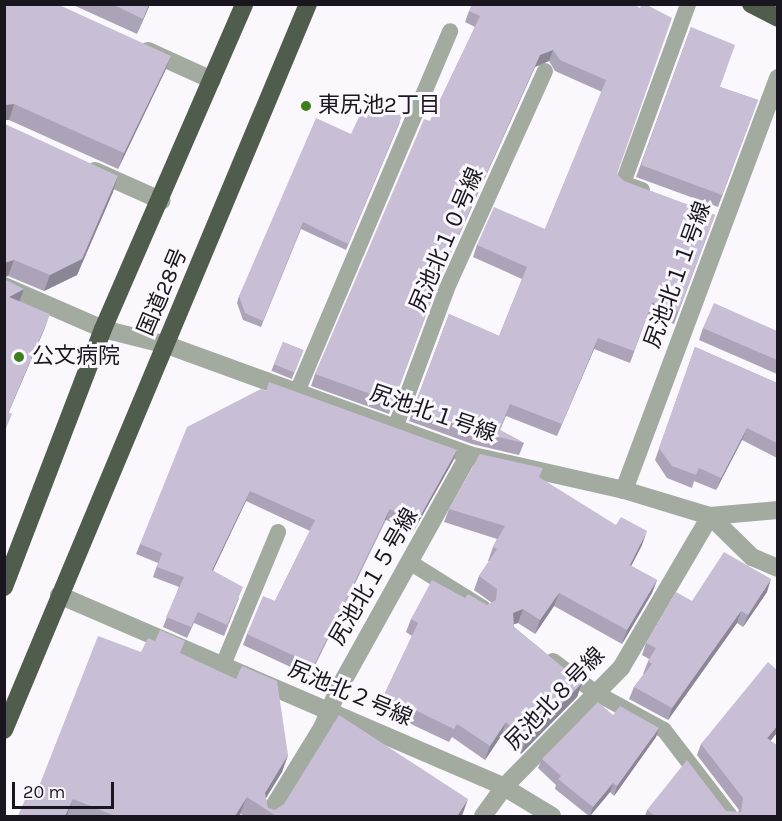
<!DOCTYPE html>
<html>
<head>
<meta charset="utf-8">
<style>
	body { margin:0 }
	#map { position:relative; width:782px; height:821px; overflow:hidden; background:#faf8fd; font-family:Karla,"Noto Sans JP",sans-serif }
	div>[style] { position:absolute }
	.service>* { height:16px; margin:-8px; padding:0 8px; transform-origin:8px; border-radius:8px; background:#a3aaa0 }
	.minor>* { height:18px; margin:-9px; padding:0 9px; transform-origin:9px; border-radius:9px; background:#a3aaa0 }
	.trunk>* { height:18px; margin:-9px; padding:0 9px; transform-origin:9px; border-radius:9px; background:#505c4c }
	.wall>* { inset:0; background:#aca3b8; transform-origin:0 0 }
	.shaded-wall>* { inset:0; background:#8c8596; transform-origin:0 0 }
	.building>* { inset:0; background:#c8bed6; transform-origin:0 0 }
	.dots>* { width:16px; height:16px; translate:-50% -50%; box-sizing:border-box; border:3px solid #faf8fd; border-radius:50% }
	span { translate:-50% -50%; white-space:nowrap; text-align:center; line-height:1.15; -webkit-text-stroke:6px #faf8fd; paint-order:stroke }
	.poi-label { font-size:22px; color:#1a161f }
	.left { translate:0 -50%; text-align:left }
	.street-label { font-size:22px; color:#1a161f }
	.frame { position:absolute; inset:0; border:6px solid #1a161f; pointer-events:none }
	.scale { position:absolute; left:12px; top:782px; width:102px; height:27px; box-sizing:border-box; border:3px solid #1a161f; border-top:0; padding-left:8px; font-size:18px; line-height:21px; white-space:nowrap; color:#1a161f; -webkit-text-stroke:4px #faf8fd; paint-order:stroke }
</style>
</head>
<body>
<div id="map">
	<div class="service">
		<div style="left:642px;top:190px;width:20px;rotate:-160deg"></div>
		<div style="left:623px;top:183px;width:190px;rotate:-70deg"></div>
		<div style="left:297px;top:392px;width:392px;rotate:-67deg"></div>
		<div style="left:395px;top:428px;width:149px;rotate:-69.6deg"></div>
		<div style="left:447px;top:288px;width:238px;rotate:-65.7deg"></div>
		<div style="left:411px;top:563px;width:85px;rotate:32deg"></div>
		<div style="left:553px;top:661px;width:54px;rotate:36.7deg"></div>
		<div style="left:596px;top:693px;width:77px;rotate:28.6deg"></div>
		<div style="left:664px;top:730px;width:108px;rotate:52.5deg"></div>
		<div style="left:223px;top:665px;width:144px;rotate:-67.5deg"></div>
	</div>
	<div class="minor">
		<div style="left:148px;top:51px;width:70px;rotate:24.4deg"></div>
		<div style="left:95px;top:171px;width:73px;rotate:24.1deg"></div>
		<div style="left:4px;top:286px;width:108px;rotate:23.5deg"></div>
		<div style="left:103px;top:329px;width:66px;rotate:14deg"></div>
		<div style="left:167px;top:345px;width:321px;rotate:20deg"></div>
		<div style="left:469px;top:455px;width:159px;rotate:12.7deg"></div>
		<div style="left:624px;top:490px;width:90px;rotate:16.8deg"></div>
		<div style="left:710px;top:516px;width:59px;rotate:44.3deg"></div>
		<div style="left:752px;top:557px;width:28px;rotate:23deg"></div>
		<div style="left:624px;top:490px;width:440px;rotate:-69.5deg"></div>
		<div style="left:710px;top:516px;width:68px;rotate:-5deg"></div>
		<div style="left:59px;top:595px;width:485px;rotate:23.3deg"></div>
		<div style="left:504px;top:787px;width:56px;rotate:31.1deg"></div>
		<div style="left:268px;top:816px;width:103px;rotate:-58.5deg"></div>
		<div style="left:322px;top:728px;width:41px;rotate:-67.2deg"></div>
		<div style="left:338px;top:690px;width:269px;rotate:-60.9deg"></div>
		<div style="left:483px;top:816px;width:36px;rotate:-54deg"></div>
		<div style="left:504px;top:787px;width:167px;rotate:-45.5deg"></div>
		<div style="left:621px;top:668px;width:176px;rotate:-59.6deg"></div>
	</div>
	<div class="trunk">
		<div style="left:751px;top:4px;width:30px;rotate:27deg"></div>
		<div style="left:4px;top:587px;width:276px;rotate:-69deg"></div>
		<div style="left:103px;top:329px;width:354px;rotate:-66.5deg"></div>
		<div style="left:4px;top:730px;width:787px;rotate:-67.28deg"></div>
	</div>
	<div class="wall">
		<div style="clip-path:polygon(4px 4px,171px 56px,165px 71px,118px 169px,9px 120px,4px 120px)"></div>
		<div style="clip-path:polygon(71px 4px,150px 4px,137px 34px)"></div>
		<div style="clip-path:polygon(633px 4px,617px 174px,624px 181px,715px 215px,674px 324px,648px 314px,630px 363px,594px 349px,557px 436px,506px 416px,500px 430px,524px 443px,519px 455px,472px 444px,409px 421px,449px 314px,499px 336px,522px 279px,473px 257px,477px 245px,545px 229px,602px 92px,555px 71px,549px 61px,535px 67px,437px 284px,389px 414px,311px 386px,315px 374px,430px 121px,475px 27px,465px 22px,469px 11px)"></div>
		<div style="clip-path:polygon(691px 27px,720px 87px,758px 100px,718px 207px,636px 177px)"></div>
		<div style="clip-path:polygon(400px 122px,346px 250px,301px 229px,261px 327px,243px 320px,237px 303px,239px 296px,351px 134px)"></div>
		<div style="clip-path:polygon(4px 123px,5px 124px,113px 192px,77px 275px,44px 291px,8px 276px,4px 277px)"></div>
		<div style="clip-path:polygon(703px 328px,777px 331px,777px 374px,699px 340px)"></div>
		<div style="left:283px;top:342px;width:22px;height:31px;rotate:22deg"></div>
		<div style="clip-path:polygon(695px 347px,777px 383px,777px 458px,742px 440px,716px 490px,694px 481px,692px 488px,667px 478px,655px 460px)"></div>
		<div style="clip-path:polygon(266px 391px,457px 450px,453px 461px,413px 532px,386px 520px,310px 676px,243px 645px,247px 634px,275px 601px,310px 531px,246px 501px,213px 570px,239px 598px,224px 636px,194px 623px,187px 638px,163px 627px,179px 587px,153px 577px,158px 563px,136px 554px,140px 544px)"></div>
		<div style="clip-path:polygon(539px 478px,642px 545px,631px 566px,657px 580px,652px 593px,622px 644px,554px 606px,535px 634px,518px 623px,514px 624px,514px 627px,582px 683px,577px 697px,521px 754px,501px 736px,485px 760px,452px 737px,449px 742px,379px 709px,384px 695px,412px 636px,406px 632px,411px 619px,465px 598px,487px 605px,492px 603px,474px 590px,479px 576px,489px 561px,488px 561px,493px 547px,497px 539px,444px 522px,449px 509px)"></div>
		<div style="clip-path:polygon(767px 592px,743px 627px,737px 623px,668px 720px,629px 699px,634px 687px,644px 674px,643px 674px,649px 659px,642px 655px,646px 643px,692px 601px)"></div>
		<div style="clip-path:polygon(155px 641px,185px 641px,181px 653px,288px 755px,282px 772px,266px 798px,268px 808px,275px 810px,462px 816px,244px 816px,241px 814px,239px 816px,18px 816px,36px 794px,141px 652px)"></div>
		<div style="clip-path:polygon(656px 737px,614px 796px,610px 792px,590px 816px,589px 816px,555px 789px,556px 785px,538px 768px,542px 759px)"></div>
		<div style="clip-path:polygon(771px 741px,777px 816px,645px 816px,647px 810px,738px 812px,739px 810px,697px 755px,701px 744px)"></div>
	</div>
	<div class="shaded-wall">
		<div style="clip-path:polygon(149px 4px,150px 4px,137px 34px)"></div>
		<div style="clip-path:polygon(553px 50px,549px 61px,535px 67px,437px 284px,389px 414px,442px 272px,540px 55px)"></div>
		<div style="clip-path:polygon(171px 56px,165px 71px,118px 169px,124px 153px)"></div>
		<div style="clip-path:polygon(14px 104px,9px 120px,4px 120px,4px 105px)"></div>
		<div style="clip-path:polygon(118px 176px,113px 192px,77px 275px,44px 291px,50px 275px)"></div>
		<div style="clip-path:polygon(14px 260px,8px 276px,4px 277px,4px 263px)"></div>
		<div style="clip-path:polygon(24px 289px,18px 305px,9px 297px)"></div>
		<div style="clip-path:polygon(50px 314px,44px 330px,4px 423px,8px 412px)"></div>
		<div style="clip-path:polygon(598px 338px,594px 349px,557px 436px,562px 424px)"></div>
		<div style="clip-path:polygon(747px 428px,742px 440px,716px 490px,721px 478px)"></div>
		<div style="clip-path:polygon(457px 450px,453px 461px,413px 532px,417px 522px)"></div>
		<div style="clip-path:polygon(250px 491px,246px 501px,208px 581px,212px 570px)"></div>
		<div style="left:390px;top:509px;width:12px;height:174px;rotate:110deg"></div>
		<div style="clip-path:polygon(647px 531px,642px 545px,625px 578px,630px 565px)"></div>
		<div style="clip-path:polygon(771px 579px,767px 592px,743px 627px,748px 615px)"></div>
		<div style="clip-path:polygon(657px 580px,652px 593px,622px 644px,627px 630px)"></div>
		<div style="clip-path:polygon(559px 593px,554px 606px,535px 634px,540px 620px)"></div>
		<div style="clip-path:polygon(523px 609px,518px 623px,508px 626px,513px 613px)"></div>
		<div style="clip-path:polygon(741px 611px,737px 623px,668px 720px,672px 708px)"></div>
		<div style="clip-path:polygon(582px 683px,577px 697px,521px 754px,526px 740px)"></div>
		<div style="clip-path:polygon(506px 722px,501px 736px,485px 760px,490px 746px)"></div>
		<div style="clip-path:polygon(777px 726px,777px 733px,763px 750px,767px 738px)"></div>
		<div style="clip-path:polygon(659px 728px,656px 737px,614px 796px,617px 786px)"></div>
		<div style="clip-path:polygon(288px 755px,282px 772px,261px 806px,265px 793px)"></div>
		<div style="clip-path:polygon(613px 783px,610px 792px,590px 816px,593px 807px)"></div>
		<div style="clip-path:polygon(247px 797px,239px 816px,235px 816px)"></div>
		<div style="clip-path:polygon(73px 799px,67px 816px,65px 816px)"></div>
		<div style="clip-path:polygon(468px 799px,462px 816px,457px 816px)"></div>
	</div>
	<div class="building">
		<div style="clip-path:polygon(4px 4px,57px 4px,171px 56px,124px 153px,14px 104px,4px 105px)"></div>
		<div style="clip-path:polygon(112px 4px,149px 4px,143px 19px)"></div>
		<div style="clip-path:polygon(472px 4px,633px 4px,640px 8px,642px 4px,645px 4px,672px 18px,617px 174px,624px 181px,715px 215px,678px 312px,652px 302px,634px 351px,598px 338px,562px 424px,510px 404px,499px 430px,524px 443px,476px 432px,413px 409px,449px 314px,499px 336px,527px 267px,477px 245px,494px 207px,545px 229px,606px 80px,560px 60px,553px 50px,540px 55px,442px 272px,393px 402px,315px 374px,424px 119px,430px 121px,480px 16px,469px 11px)"></div>
		<div style="clip-path:polygon(691px 27px,735px 45px,720px 87px,758px 100px,722px 195px,641px 165px)"></div>
		<div style="clip-path:polygon(367px 100px,402px 116px,348px 244px,303px 222px,263px 321px,245px 313px,239px 296px,316px 118px,351px 134px)"></div>
		<div style="clip-path:polygon(4px 123px,5px 124px,118px 176px,82px 259px,50px 275px,14px 260px,4px 263px)"></div>
		<div style="clip-path:polygon(4px 279px,24px 289px,9px 297px,50px 314px,8px 412px,12px 414px,4px 433px)"></div>
		<div style="clip-path:polygon(714px 303px,777px 331px,777px 360px,703px 328px)"></div>
		<div style="left:283px;top:342px;width:22px;height:24px;rotate:22deg"></div>
		<div style="clip-path:polygon(695px 347px,777px 383px,777px 443px,747px 428px,721px 478px,699px 468px,696px 475px,672px 466px,659px 448px)"></div>
		<div style="clip-path:polygon(269px 382px,457px 450px,417px 522px,390px 509px,314px 665px,247px 634px,263px 596px,275px 601px,315px 520px,250px 491px,212px 570px,243px 587px,227px 625px,198px 612px,191px 627px,166px 617px,184px 577px,157px 567px,162px 553px,140px 544px,187px 427px,261px 389px,266px 391px)"></div>
		<div style="clip-path:polygon(480px 454px,543px 468px,539px 477px,616px 525px,621px 517px,647px 531px,630px 565px,657px 580px,627px 630px,559px 593px,540px 620px,523px 609px,513px 613px,514px 627px,582px 683px,526px 740px,506px 722px,490px 746px,457px 724px,454px 729px,384px 695px,418px 623px,411px 619px,432px 580px,465px 598px,468px 594px,487px 605px,496px 600px,497px 589px,479px 576px,497px 549px,493px 547px,505px 526px,449px 509px)"></div>
		<div style="clip-path:polygon(724px 552px,771px 579px,748px 615px,741px 611px,672px 708px,634px 687px,652px 664px,648px 661px,656px 648px,646px 643px,676px 592px,692px 601px)"></div>
		<div style="clip-path:polygon(160px 630px,185px 641px,180px 653px,236px 679px,242px 666px,277px 681px,288px 755px,265px 793px,268px 808px,275px 810px,284px 804px,339px 715px,468px 799px,457px 816px,276px 816px,247px 797px,235px 816px,115px 816px,73px 799px,65px 816px,18px 816px,29px 790px,36px 794px,98px 636px,141px 652px,148px 638px,155px 641px)"></div>
		<div style="clip-path:polygon(768px 662px,777px 670px,777px 726px,767px 738px,777px 745px,777px 816px,655px 816px,647px 810px,687px 760px,726px 811px,741px 812px,743px 798px,701px 744px)"></div>
		<div style="clip-path:polygon(598px 702px,613px 715px,620px 706px,659px 728px,617px 786px,613px 783px,593px 807px,558px 779px,561px 776px,542px 759px)"></div>
	</div>
	<div class="dots">
		<div style="left:306px;top:106px;background:#3c7d1e"></div>
		<div style="left:19px;top:357px;background:#3c7d1e"></div>
	</div>
	<div class="poi-label">
		<span class="left" style="left:318px;top:106px">東尻池2丁目</span>
		<span class="left" style="left:32px;top:357px">公文病院</span>
	</div>
	<div class="street-label">
		<span style="left:447px;top:240px;rotate:-67deg">尻池北１０号線</span>
		<span style="left:678px;top:275px;rotate:-70deg">尻池北１１号線</span>
		<span style="left:163px;top:292px;rotate:-67deg">国道28号</span>
		<span style="left:433px;top:414px;rotate:19deg">尻池北１号線</span>
		<span style="left:374px;top:577px;rotate:-60deg">尻池北１５号線</span>
		<span style="left:350px;top:694px;rotate:23deg">尻池北２号線</span>
		<span style="left:555px;top:699px;rotate:-46deg">尻池北８号線</span>
	</div>
	<div class="frame"></div>
	<div class="scale">20 m</div>
</div>
</body>
</html>
